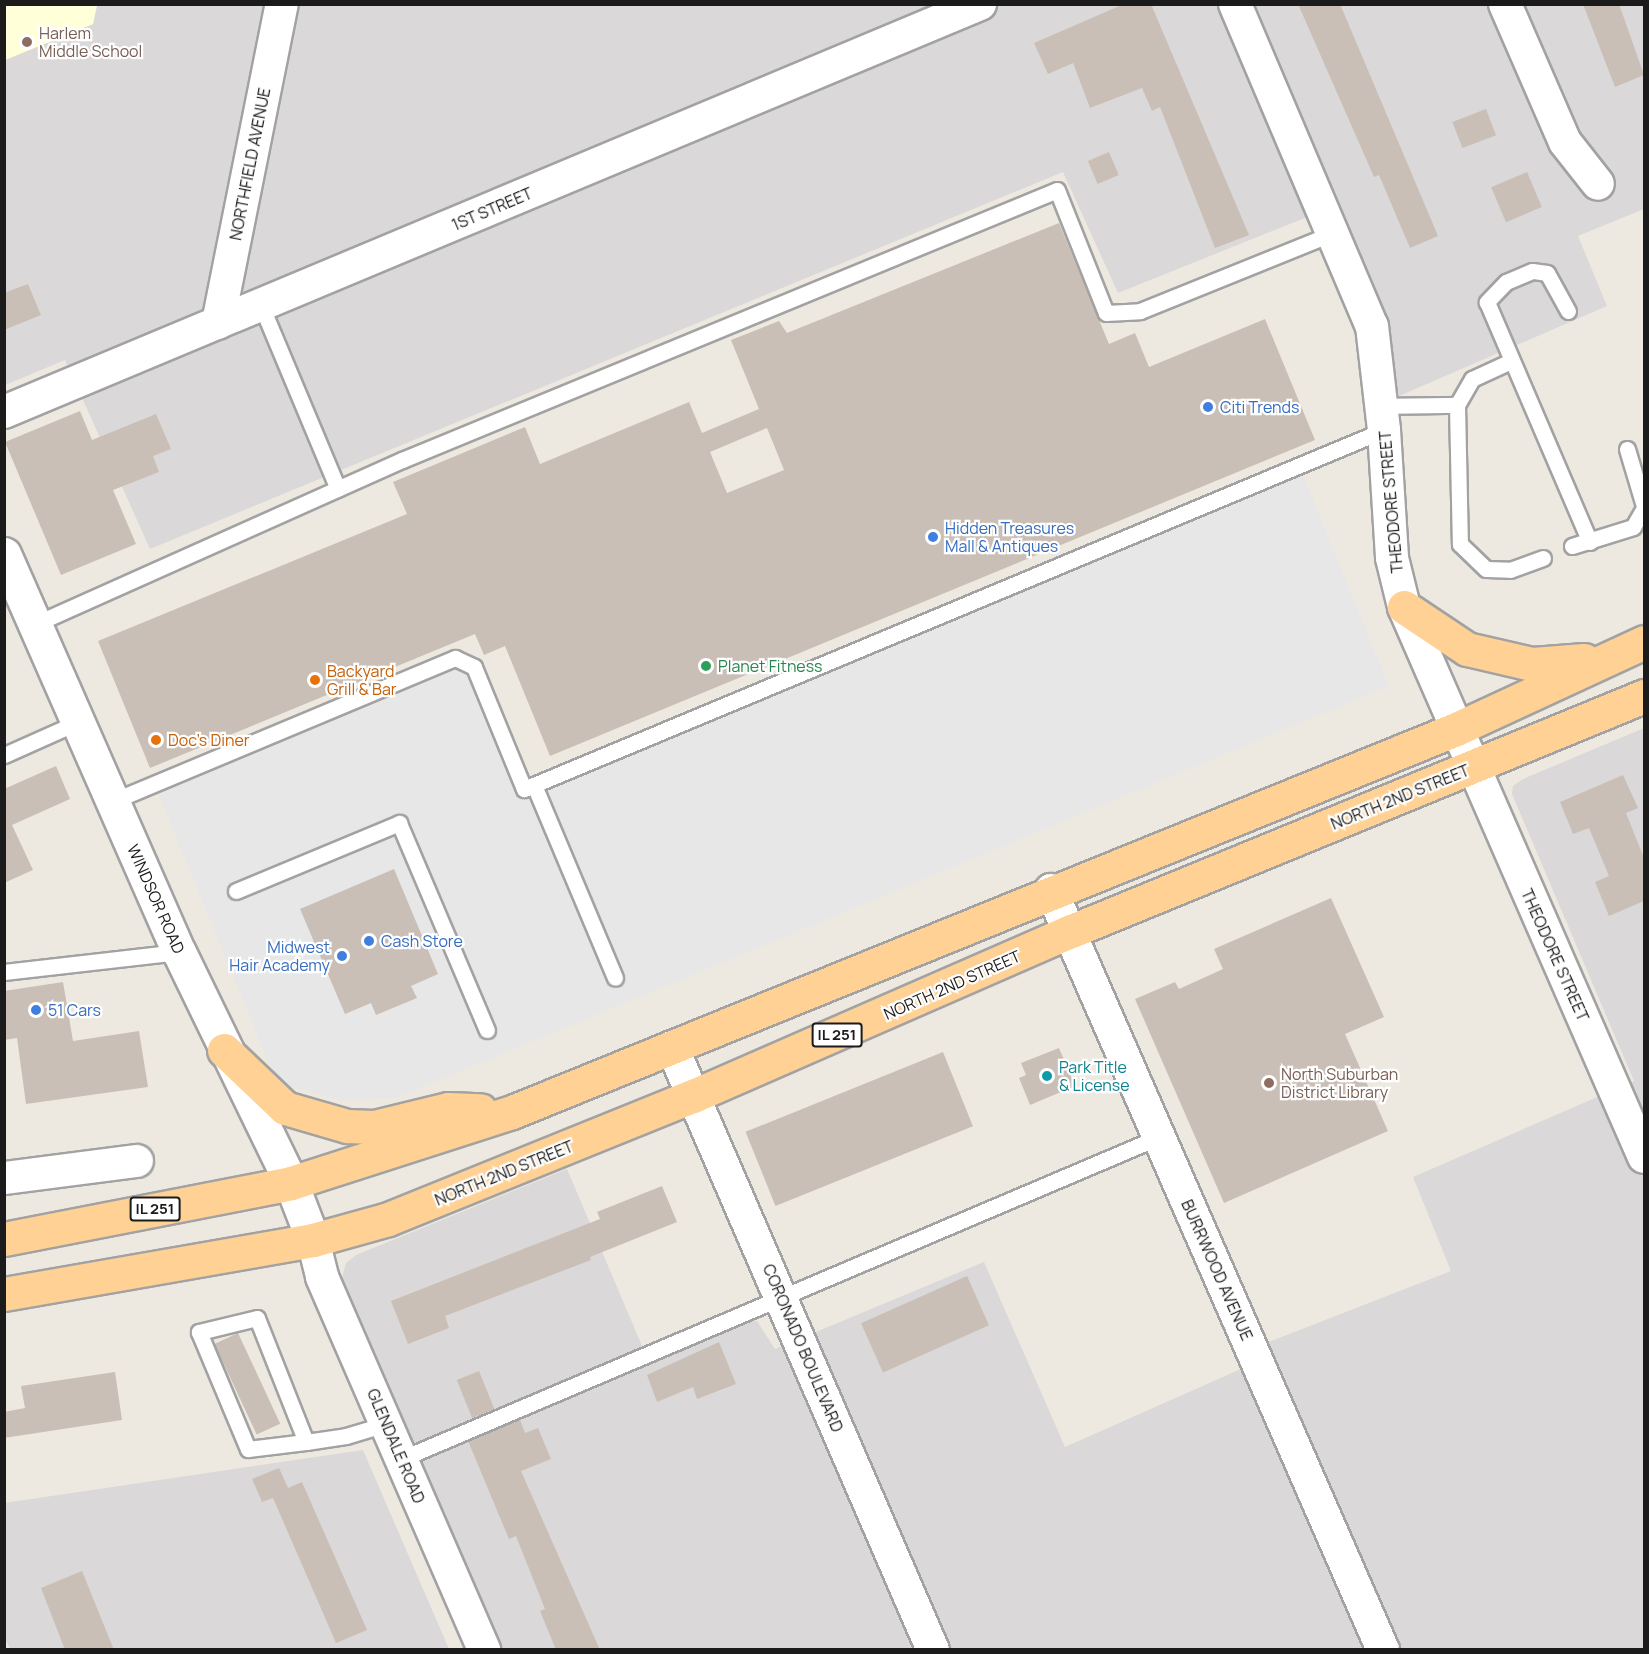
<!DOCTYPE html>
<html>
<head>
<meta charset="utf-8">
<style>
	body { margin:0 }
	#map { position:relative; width:1649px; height:1654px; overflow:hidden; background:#eee9e0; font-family:Manrope,sans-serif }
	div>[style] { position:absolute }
	.residential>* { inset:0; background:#dad8d8 }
	.education>* { inset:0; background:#ffffd8 }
	.parking>* { inset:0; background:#e7e7e7 }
	.building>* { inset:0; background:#cabfb6; transform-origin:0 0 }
	.roads { filter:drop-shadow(2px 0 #a2a2a2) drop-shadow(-2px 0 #a2a2a2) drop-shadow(0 2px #a2a2a2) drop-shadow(0 -2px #a2a2a2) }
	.service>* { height:15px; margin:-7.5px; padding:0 7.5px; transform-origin:7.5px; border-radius:7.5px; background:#fff }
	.minor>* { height:32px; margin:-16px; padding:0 16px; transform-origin:16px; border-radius:16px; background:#fff }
	.tertiary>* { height:33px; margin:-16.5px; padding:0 16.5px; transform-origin:16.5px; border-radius:16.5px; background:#fff }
	.primary>* { height:33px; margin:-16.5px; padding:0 16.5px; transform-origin:16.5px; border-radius:16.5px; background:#ffd194 }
	.dots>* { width:16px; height:16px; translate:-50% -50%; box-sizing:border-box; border:3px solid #fff; border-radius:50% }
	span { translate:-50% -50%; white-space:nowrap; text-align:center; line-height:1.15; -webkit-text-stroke:4.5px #fff; paint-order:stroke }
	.shield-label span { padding:2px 4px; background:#fff; border:2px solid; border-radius:4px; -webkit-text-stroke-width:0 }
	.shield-label { font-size:15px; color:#1b1b1b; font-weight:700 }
	.education-label { font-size:16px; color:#785e54 }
	.left { translate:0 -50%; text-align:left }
	.street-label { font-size:16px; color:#1b1b1b }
	.shop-label { font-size:16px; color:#366cbe }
	.right { translate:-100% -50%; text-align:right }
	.leisure-label { font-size:16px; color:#27864d }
	.food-label { font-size:16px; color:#c56008 }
	.culture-label { font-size:16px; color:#0d838f }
	.frame { position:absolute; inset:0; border:6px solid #1b1b1b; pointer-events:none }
</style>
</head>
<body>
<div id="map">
	<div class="residential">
		<div style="clip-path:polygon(97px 5px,1644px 5px,1644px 209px,1578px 236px,1607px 306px,1399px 396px,1383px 320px,1337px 205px,1118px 293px,1063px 172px,150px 549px,65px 360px,5px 385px,5px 60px,93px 24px)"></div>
		<div style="clip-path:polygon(1644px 728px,1644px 1649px,498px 1649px,339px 1289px,346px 1263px,356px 1255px,567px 1169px,648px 1360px,743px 1320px,757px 1321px,775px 1349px,984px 1262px,1065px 1447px,1270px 1356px,1266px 1343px,1451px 1271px,1413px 1177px,1634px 1081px,1512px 794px,1513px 786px,1523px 779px)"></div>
		<div style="clip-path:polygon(363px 1450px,449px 1649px,10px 1649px,4px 1637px,4px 1503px)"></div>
	</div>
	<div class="education">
		<div style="clip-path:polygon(5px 4px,97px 4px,97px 5px,93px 24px,5px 60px)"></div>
	</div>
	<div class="parking">
		<div style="clip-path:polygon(1299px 465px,1389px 686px,396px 1098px,338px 1100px,286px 1085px,275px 1078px,154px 784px,455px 658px,474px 667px,523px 789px)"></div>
	</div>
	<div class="building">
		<div style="clip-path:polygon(1124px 4px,1151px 4px,1249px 235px,1215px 248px,1160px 107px,1152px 111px,1142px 88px,1090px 108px,1073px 63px,1048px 74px,1034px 43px)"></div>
		<div style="clip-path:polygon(1298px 4px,1340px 4px,1438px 236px,1410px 248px,1379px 175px,1374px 177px)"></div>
		<div style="clip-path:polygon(1583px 4px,1619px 4px,1644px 75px,1615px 87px)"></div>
		<div style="left:1486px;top:109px;width:28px;height:36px;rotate:69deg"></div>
		<div style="left:1109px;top:152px;width:25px;height:23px;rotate:67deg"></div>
		<div style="left:1527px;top:172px;width:38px;height:39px;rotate:67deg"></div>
		<div style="clip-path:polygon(evenodd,1059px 223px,1109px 344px,1135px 333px,1149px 367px,1265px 319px,1315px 440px,550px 756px,505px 646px,484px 655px,475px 634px,150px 768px,98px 641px,407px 514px,393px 482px,525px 427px,540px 464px,689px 402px,702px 433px,759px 409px,731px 340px,779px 321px,787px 333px,1059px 223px,767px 428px,784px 470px,727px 493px,710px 452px,767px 428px)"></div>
		<div style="clip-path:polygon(28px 284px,41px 315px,4px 330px,4px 293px)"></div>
		<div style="clip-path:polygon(80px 411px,92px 440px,156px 414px,171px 449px,153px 456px,159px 472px,113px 490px,136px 544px,61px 575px,5px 442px)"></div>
		<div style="clip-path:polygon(56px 766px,70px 799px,12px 825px,33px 870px,4px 883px,4px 789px)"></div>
		<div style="clip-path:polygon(1623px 775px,1638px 808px,1626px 813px,1644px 858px,1644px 901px,1609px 916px,1595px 882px,1609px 876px,1589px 828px,1573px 834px,1560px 802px)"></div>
		<div style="clip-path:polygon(394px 869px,438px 974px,411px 986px,417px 998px,376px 1015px,371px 1003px,345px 1014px,300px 909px)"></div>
		<div style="clip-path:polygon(1331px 898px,1384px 1017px,1345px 1034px,1388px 1131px,1224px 1203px,1135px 999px,1175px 982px,1179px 989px,1223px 969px,1214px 949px)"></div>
		<div style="clip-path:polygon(63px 982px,73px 1041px,139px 1031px,148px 1087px,26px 1104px,17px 1038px,4px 1040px,4px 991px)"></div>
		<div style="clip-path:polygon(1059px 1048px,1075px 1086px,1030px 1105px,1019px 1078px,1026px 1075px,1021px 1063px)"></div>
		<div style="left:943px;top:1052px;width:80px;height:213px;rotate:68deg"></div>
		<div style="clip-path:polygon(662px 1186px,677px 1222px,590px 1257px,591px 1260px,445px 1316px,449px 1328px,408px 1344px,391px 1301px,600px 1219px,597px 1212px)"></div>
		<div style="left:967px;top:1276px;width:54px;height:116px;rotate:66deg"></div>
		<div style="left:238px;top:1333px;width:100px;height:26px;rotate:65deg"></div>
		<div style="clip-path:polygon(719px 1342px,736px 1384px,697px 1399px,693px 1387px,657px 1402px,647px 1375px)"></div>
		<div style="left:479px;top:1371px;width:41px;height:24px;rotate:68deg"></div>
		<div style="clip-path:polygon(115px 1372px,122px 1420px,4px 1438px,4px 1412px,25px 1408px,21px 1386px)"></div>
		<div style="clip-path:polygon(520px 1420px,525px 1433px,538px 1428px,551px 1459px,521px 1471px,600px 1650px,556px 1650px,540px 1611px,545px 1609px,516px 1536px,509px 1539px,468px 1441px)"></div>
		<div style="clip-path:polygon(279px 1468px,288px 1488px,302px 1482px,367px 1630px,336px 1643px,273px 1498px,262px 1502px,252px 1479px)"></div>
		<div style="clip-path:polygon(82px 1571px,114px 1650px,65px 1650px,41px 1588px)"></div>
	</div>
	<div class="roads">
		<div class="service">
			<div style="left:261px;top:305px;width:199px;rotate:67.3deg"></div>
			<div style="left:1568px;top:311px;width:43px;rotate:-118.9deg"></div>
			<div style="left:1547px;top:273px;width:15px;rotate:-172deg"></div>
			<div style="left:1532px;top:271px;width:28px;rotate:157deg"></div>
			<div style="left:1506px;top:282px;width:28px;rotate:134deg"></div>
			<div style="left:1487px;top:302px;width:261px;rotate:66.8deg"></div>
			<div style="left:1511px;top:361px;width:43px;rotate:155.2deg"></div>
			<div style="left:1472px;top:379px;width:30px;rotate:120deg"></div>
			<div style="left:1457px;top:405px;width:139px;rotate:88.8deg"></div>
			<div style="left:1460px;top:544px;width:36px;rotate:44deg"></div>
			<div style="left:1486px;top:569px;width:24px;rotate:2deg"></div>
			<div style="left:1510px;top:570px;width:35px;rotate:-20deg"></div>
			<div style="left:1382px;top:406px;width:75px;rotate:-0.8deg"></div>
			<div style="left:1627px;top:449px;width:59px;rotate:73.4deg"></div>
			<div style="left:1572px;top:546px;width:64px;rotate:-17.3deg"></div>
			<div style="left:1633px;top:527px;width:22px;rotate:-60deg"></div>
			<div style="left:35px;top:624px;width:402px;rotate:-24.1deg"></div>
			<div style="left:402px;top:460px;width:708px;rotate:-22.4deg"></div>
			<div style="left:1057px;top:190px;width:132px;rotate:68.3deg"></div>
			<div style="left:1106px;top:313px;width:34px;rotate:-3deg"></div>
			<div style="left:1140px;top:311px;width:208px;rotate:-22deg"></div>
			<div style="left:4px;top:755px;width:81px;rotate:-24deg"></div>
			<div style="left:534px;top:785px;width:209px;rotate:67.2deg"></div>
			<div style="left:113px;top:801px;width:371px;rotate:-22.7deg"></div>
			<div style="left:455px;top:658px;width:21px;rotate:25deg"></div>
			<div style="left:474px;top:667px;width:132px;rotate:67.7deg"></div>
			<div style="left:524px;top:789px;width:932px;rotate:-22.66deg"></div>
			<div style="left:236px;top:891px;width:177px;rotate:-22.6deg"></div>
			<div style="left:399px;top:823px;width:225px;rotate:67deg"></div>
			<div style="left:4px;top:972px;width:176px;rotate:-6.5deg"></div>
			<div style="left:306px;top:1442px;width:133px;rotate:-111.6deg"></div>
			<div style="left:257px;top:1318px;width:60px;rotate:166.4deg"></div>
			<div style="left:199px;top:1332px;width:127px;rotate:67.3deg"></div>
			<div style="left:248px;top:1449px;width:58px;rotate:-6.9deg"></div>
			<div style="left:306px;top:1442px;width:40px;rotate:-8.5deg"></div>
			<div style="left:346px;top:1436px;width:42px;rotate:-16.7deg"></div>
			<div style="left:401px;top:1459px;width:824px;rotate:-23.02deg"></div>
		</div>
		<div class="minor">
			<div style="left:1235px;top:4px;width:350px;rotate:67deg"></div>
			<div style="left:1372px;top:326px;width:105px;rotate:83.4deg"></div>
			<div style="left:1384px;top:430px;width:128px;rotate:86.4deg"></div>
			<div style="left:1392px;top:558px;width:50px;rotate:76.2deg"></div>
			<div style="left:1404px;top:607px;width:600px;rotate:66.43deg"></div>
			<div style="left:1505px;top:4px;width:150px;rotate:66.5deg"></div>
			<div style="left:1565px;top:142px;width:53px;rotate:51.8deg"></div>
			<div style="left:218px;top:323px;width:325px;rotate:-78.7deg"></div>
			<div style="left:4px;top:412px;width:1058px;rotate:-22.69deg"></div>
			<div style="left:1051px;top:890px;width:829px;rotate:66.4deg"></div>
			<div style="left:672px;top:1047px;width:657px;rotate:66.6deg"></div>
			<div style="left:4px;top:1178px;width:134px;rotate:-7.3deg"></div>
			<div style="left:313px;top:1240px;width:38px;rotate:76deg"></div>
			<div style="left:322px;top:1277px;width:407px;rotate:66.5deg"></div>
		</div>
		<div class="tertiary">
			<div style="left:4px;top:554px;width:435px;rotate:66.3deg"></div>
			<div style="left:179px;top:952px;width:257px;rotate:64.1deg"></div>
			<div style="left:291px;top:1183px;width:61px;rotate:68.9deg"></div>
		</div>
		<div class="primary">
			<div style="left:1404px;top:607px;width:76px;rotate:33.7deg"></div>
			<div style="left:1467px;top:649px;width:67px;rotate:13deg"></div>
			<div style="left:1532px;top:664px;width:52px;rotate:-4.4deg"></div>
			<div style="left:224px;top:1050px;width:84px;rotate:43.6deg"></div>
			<div style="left:285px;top:1108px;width:65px;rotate:16.2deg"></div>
			<div style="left:347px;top:1126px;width:27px;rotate:2deg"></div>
			<div style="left:374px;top:1127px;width:76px;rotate:-13.7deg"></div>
			<div style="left:448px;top:1109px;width:32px;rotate:2deg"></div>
			<div style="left:4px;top:1239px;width:292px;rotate:-11deg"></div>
			<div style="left:291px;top:1183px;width:232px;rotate:-17.8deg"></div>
			<div style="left:512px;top:1112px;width:1019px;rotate:-22.08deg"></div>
			<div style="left:1456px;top:729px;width:207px;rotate:-24.8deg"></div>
			<div style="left:4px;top:1294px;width:314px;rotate:-9.9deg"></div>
			<div style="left:313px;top:1240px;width:78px;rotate:-15.6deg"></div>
			<div style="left:388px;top:1219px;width:329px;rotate:-22deg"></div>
			<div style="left:693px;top:1096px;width:410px;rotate:-23.6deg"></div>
			<div style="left:1069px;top:932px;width:622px;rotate:-22.31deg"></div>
		</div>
	</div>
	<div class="dots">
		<div style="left:27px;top:42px;background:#8d6e63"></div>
		<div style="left:1208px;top:407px;background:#3f7fe0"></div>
		<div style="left:933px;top:537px;background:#3f7fe0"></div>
		<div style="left:706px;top:666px;background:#2e9e5b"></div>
		<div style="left:315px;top:680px;background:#e8710a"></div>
		<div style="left:156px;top:740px;background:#e8710a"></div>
		<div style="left:369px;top:941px;background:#3f7fe0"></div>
		<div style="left:342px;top:956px;background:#3f7fe0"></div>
		<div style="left:36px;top:1010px;background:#3f7fe0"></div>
		<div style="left:1047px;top:1076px;background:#0f9aa8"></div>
		<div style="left:1269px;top:1083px;background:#8d6e63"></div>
	</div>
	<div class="shield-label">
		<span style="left:837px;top:1035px">IL 251</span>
		<span style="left:155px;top:1209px">IL 251</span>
	</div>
	<div class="education-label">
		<span class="left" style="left:39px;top:42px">Harlem<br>Middle School</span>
		<span class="left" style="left:1281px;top:1083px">North Suburban<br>District Library</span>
	</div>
	<div class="street-label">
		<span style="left:250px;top:164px;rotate:-79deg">NORTHFIELD AVENUE</span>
		<span style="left:492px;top:209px;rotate:-23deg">1ST STREET</span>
		<span style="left:1391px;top:502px;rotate:-95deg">THEODORE STREET</span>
		<span style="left:1400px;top:797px;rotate:-22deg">NORTH 2ND STREET</span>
		<span style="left:156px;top:899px;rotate:66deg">WINDSOR ROAD</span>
		<span style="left:1555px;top:955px;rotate:66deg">THEODORE STREET</span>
		<span style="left:952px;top:985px;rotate:-24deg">NORTH 2ND STREET</span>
		<span style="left:504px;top:1173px;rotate:-22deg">NORTH 2ND STREET</span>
		<span style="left:1217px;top:1270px;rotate:66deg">BURRWOOD AVENUE</span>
		<span style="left:803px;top:1348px;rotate:67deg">CORONADO BOULEVARD</span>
		<span style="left:396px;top:1446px;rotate:67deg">GLENDALE ROAD</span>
	</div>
	<div class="shop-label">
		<span class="left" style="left:1220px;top:407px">Citi Trends</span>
		<span class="left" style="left:945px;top:537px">Hidden Treasures<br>Mall &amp; Antiques</span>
		<span class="left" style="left:381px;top:941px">Cash Store</span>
		<span class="right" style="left:330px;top:956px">Midwest<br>Hair Academy</span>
		<span class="left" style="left:48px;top:1010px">51 Cars</span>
	</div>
	<div class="leisure-label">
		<span class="left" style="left:718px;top:666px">Planet Fitness</span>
	</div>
	<div class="food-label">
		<span class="left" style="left:327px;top:680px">Backyard<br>Grill &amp; Bar</span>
		<span class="left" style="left:168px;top:740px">Doc's Diner</span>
	</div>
	<div class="culture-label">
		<span class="left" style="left:1059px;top:1076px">Park Title<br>&amp; License</span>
	</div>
	<div class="frame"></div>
</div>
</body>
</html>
